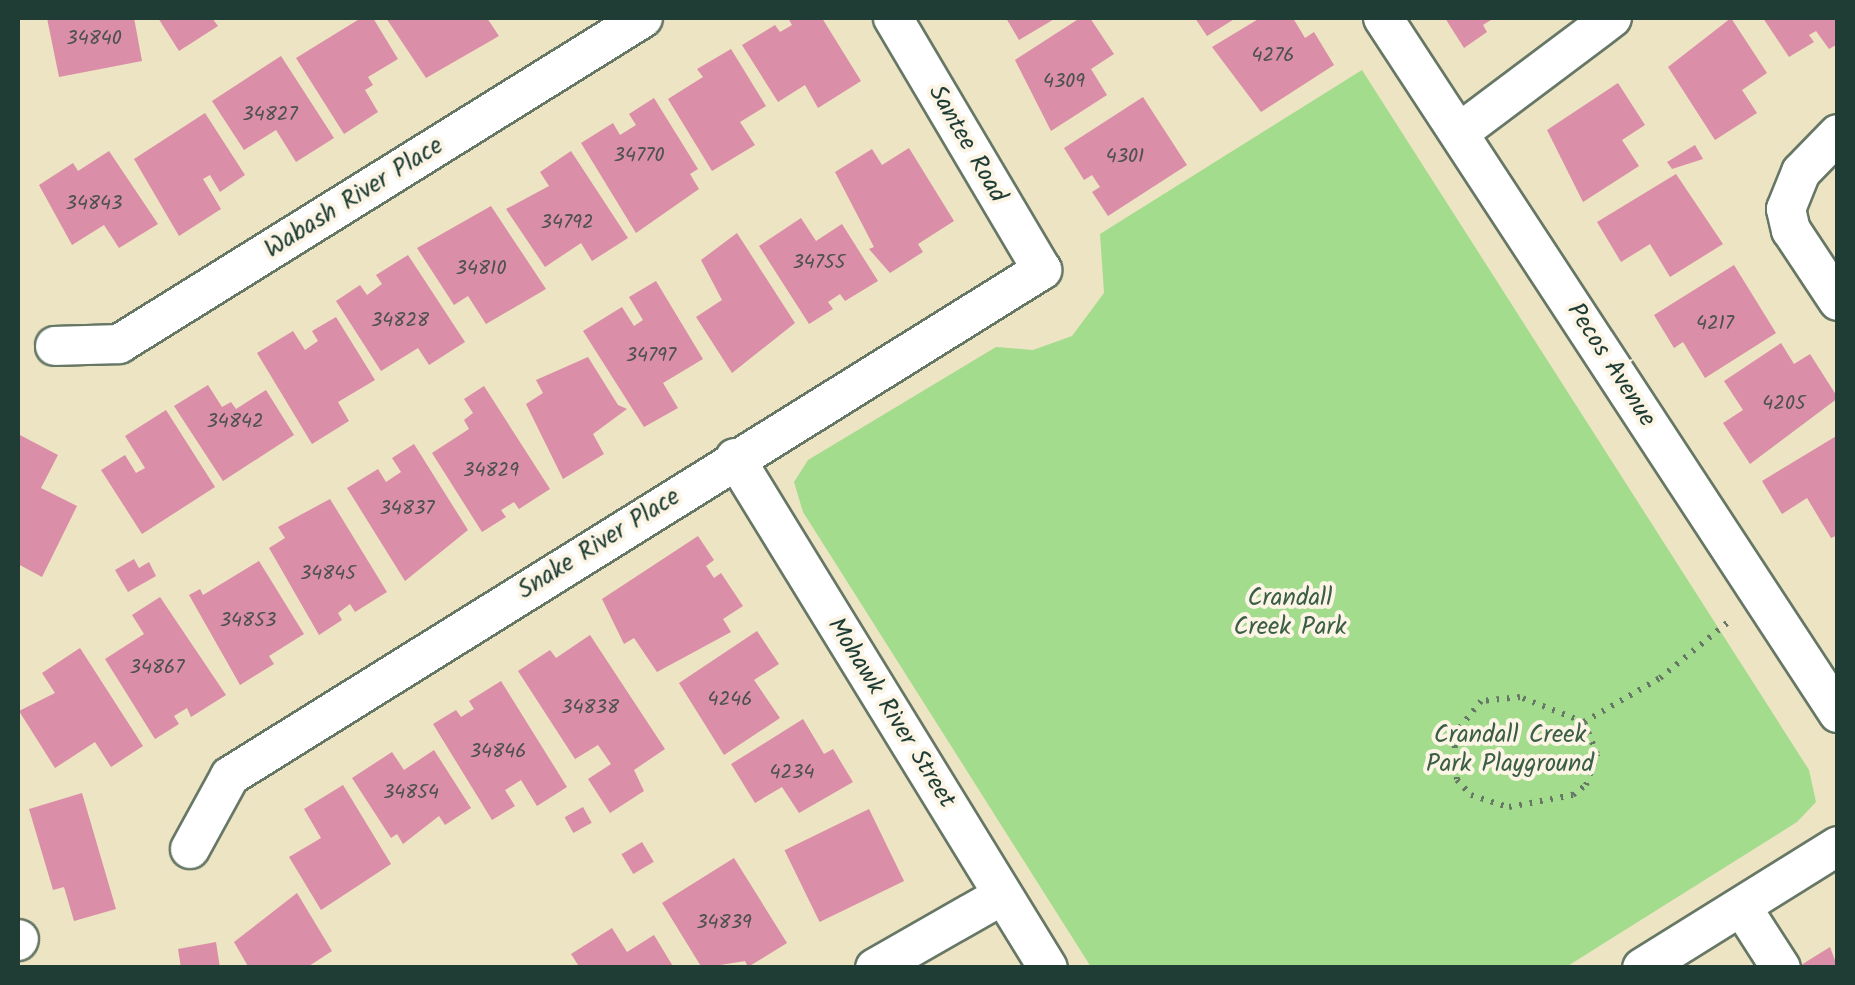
<!DOCTYPE html>
<html>
<head>
<meta charset="utf-8">
<style>
	body { margin:0 }
	#map { position:relative; width:1855px; height:985px; overflow:hidden; background:#ece4c2; font-family:Kalam,sans-serif }
	div>[style] { position:absolute }
	.green>* { inset:0; background:#a4dc8e }
	.building>* { inset:0; background:#db8ea8; transform-origin:0 0 }
	.path>* { height:6px; margin-top:-3px; transform-origin:0; background:repeating-linear-gradient(90deg,#677766 0 2.5px,transparent 0 10.5px) }
	.roads { filter:drop-shadow(2px 0 #677766) drop-shadow(-2px 0 #677766) drop-shadow(0 2px #677766) drop-shadow(0 -2px #677766) }
	.minor>* { height:38px; margin:-19px; padding:0 19px; transform-origin:19px; border-radius:19px; background:#fff }
	span { translate:-50% -50%; white-space:nowrap; text-align:center; line-height:1.15; -webkit-text-stroke:8px #fcf5e5; paint-order:stroke }
	.number-label { font-size:20px; color:#4e5151 }
	.number-label span { -webkit-text-stroke-width:0 }
	.street-label { font-size:25px; color:#1f3d34 }
	.park-label { font-size:25px; color:#3a5d46 }
	.frame { position:absolute; inset:0; border:20px solid #1f3d34; pointer-events:none }
</style>
</head>
<body>
<div id="map">
	<div class="green">
		<div style="clip-path:polygon(1362px 70px,1809px 770px,1816px 802px,1797px 822px,1566px 967px,1091px 967px,803px 512px,794px 482px,808px 460px,996px 347px,1033px 350px,1072px 336px,1104px 293px,1100px 234px)"></div>
	</div>
	<div class="building">
		<div style="clip-path:polygon(47px 18px,134px 18px,142px 61px,59px 77px)"></div>
		<div style="clip-path:polygon(158px 18px,212px 18px,218px 26px,179px 51px)"></div>
		<div style="clip-path:polygon(361px 18px,373px 18px,398px 59px,368px 77px,373px 85px,365px 90px,378px 112px,344px 134px,296px 58px)"></div>
		<div style="clip-path:polygon(386px 18px,487px 18px,499px 36px,426px 78px)"></div>
		<div style="clip-path:polygon(788px 18px,822px 18px,861px 81px,818px 108px,805px 85px,778px 102px,742px 45px,775px 25px,780px 32px,792px 25px)"></div>
		<div style="clip-path:polygon(1006px 18px,1056px 18px,1019px 40px)"></div>
		<div style="clip-path:polygon(1080px 18px,1090px 18px,1114px 54px,1091px 69px,1107px 95px,1051px 131px,1015px 60px)"></div>
		<div style="clip-path:polygon(1195px 18px,1236px 18px,1207px 36px)"></div>
		<div style="clip-path:polygon(1260px 18px,1293px 18px,1305px 38px,1314px 32px,1334px 65px,1261px 112px,1212px 47px)"></div>
		<div style="clip-path:polygon(1445px 18px,1494px 18px,1483px 25px,1487px 32px,1464px 48px)"></div>
		<div style="clip-path:polygon(1731px 18px,1767px 73px,1742px 90px,1757px 113px,1715px 140px,1668px 67px)"></div>
		<div style="clip-path:polygon(1763px 18px,1838px 18px,1838px 44px,1829px 49px,1816px 31px,1809px 35px,1814px 42px,1789px 57px)"></div>
		<div style="clip-path:polygon(731px 49px,766px 106px,740px 122px,755px 145px,712px 171px,668px 99px,703px 77px,697px 69px)"></div>
		<div style="clip-path:polygon(281px 56px,334px 138px,296px 162px,276px 130px,244px 150px,212px 101px)"></div>
		<div style="clip-path:polygon(1618px 83px,1645px 125px,1622px 140px,1639px 166px,1583px 202px,1547px 130px)"></div>
		<div style="clip-path:polygon(1143px 97px,1187px 165px,1108px 216px,1092px 192px,1100px 187px,1092px 175px,1084px 180px,1064px 148px)"></div>
		<div style="clip-path:polygon(654px 98px,698px 169px,690px 174px,699px 189px,636px 233px,581px 143px,613px 123px,620px 135px,636px 125px,629px 114px)"></div>
		<div style="clip-path:polygon(205px 113px,245px 175px,220px 192px,210px 175px,203px 179px,221px 209px,179px 236px,134px 159px)"></div>
		<div style="clip-path:polygon(1695px 145px,1703px 159px,1672px 169px,1667px 162px)"></div>
		<div style="clip-path:polygon(909px 148px,954px 221px,918px 244px,923px 252px,890px 273px,869px 249px,874px 247px,835px 172px,872px 149px,882px 165px)"></div>
		<div style="clip-path:polygon(109px 151px,158px 224px,119px 248px,104px 225px,72px 245px,39px 185px,73px 163px,78px 171px)"></div>
		<div style="clip-path:polygon(571px 151px,628px 238px,592px 261px,581px 243px,545px 267px,506px 209px,549px 186px,540px 172px)"></div>
		<div style="clip-path:polygon(1676px 174px,1723px 244px,1670px 277px,1650px 244px,1621px 262px,1597px 222px)"></div>
		<div style="clip-path:polygon(491px 206px,546px 289px,486px 324px,468px 296px,454px 305px,417px 248px)"></div>
		<div style="clip-path:polygon(801px 218px,816px 241px,842px 224px,878px 281px,845px 301px,840px 294px,828px 302px,833px 309px,809px 324px,759px 246px)"></div>
		<div style="clip-path:polygon(737px 233px,795px 323px,732px 373px,696px 317px,722px 300px,701px 260px)"></div>
		<div style="clip-path:polygon(408px 255px,465px 342px,429px 365px,418px 348px,381px 371px,336px 301px,360px 285px,367px 295px,382px 284px,376px 275px)"></div>
		<div style="clip-path:polygon(1734px 265px,1776px 333px,1705px 378px,1683px 342px,1674px 348px,1654px 315px)"></div>
		<div style="clip-path:polygon(656px 281px,703px 359px,663px 383px,678px 408px,644px 427px,583px 331px,622px 307px,634px 326px,643px 320px,629px 297px)"></div>
		<div style="clip-path:polygon(336px 317px,375px 380px,338px 402px,349px 421px,312px 444px,257px 353px,293px 331px,305px 350px,318px 341px,312px 331px)"></div>
		<div style="clip-path:polygon(1781px 343px,1794px 364px,1810px 354px,1838px 398px,1750px 464px,1723px 423px,1743px 410px,1724px 381px)"></div>
		<div style="clip-path:polygon(588px 357px,618px 405px,627px 409px,593px 434px,604px 454px,563px 479px,526px 404px,543px 393px,536px 380px)"></div>
		<div style="clip-path:polygon(208px 385px,222px 407px,231px 402px,236px 409px,266px 390px,294px 435px,223px 481px,174px 406px)"></div>
		<div style="clip-path:polygon(484px 386px,550px 489px,519px 509px,514px 502px,501px 510px,506px 517px,482px 532px,432px 453px,469px 429px,464px 420px,473px 413px,464px 399px)"></div>
		<div style="clip-path:polygon(166px 410px,215px 487px,142px 534px,101px 470px,125px 455px,136px 473px,145px 468px,125px 436px)"></div>
		<div style="clip-path:polygon(18px 434px,58px 455px,41px 488px,77px 506px,42px 577px,18px 564px)"></div>
		<div style="clip-path:polygon(1838px 435px,1838px 535px,1831px 538px,1807px 498px,1782px 514px,1762px 481px)"></div>
		<div style="clip-path:polygon(414px 444px,468px 530px,405px 581px,347px 488px,378px 469px,386px 482px,401px 472px,392px 458px)"></div>
		<div style="clip-path:polygon(330px 499px,387px 592px,355px 612px,350px 604px,338px 613px,342px 620px,319px 635px,269px 548px,285px 538px,278px 527px)"></div>
		<div style="clip-path:polygon(698px 536px,714px 560px,706px 566px,714px 578px,721px 573px,743px 606px,723px 619px,731px 632px,657px 672px,634px 638px,624px 644px,602px 599px)"></div>
		<div style="clip-path:polygon(134px 559px,139px 568px,149px 562px,156px 576px,128px 592px,115px 570px)"></div>
		<div style="clip-path:polygon(259px 561px,304px 634px,269px 656px,274px 664px,240px 685px,189px 595px,200px 589px,203px 595px)"></div>
		<div style="clip-path:polygon(160px 597px,226px 695px,191px 717px,187px 708px,174px 716px,179px 724px,155px 739px,105px 659px,144px 634px,132px 615px)"></div>
		<div style="clip-path:polygon(757px 631px,779px 664px,754px 680px,780px 718px,724px 755px,679px 683px)"></div>
		<div style="clip-path:polygon(590px 635px,665px 749px,634px 770px,644px 791px,610px 813px,588px 779px,611px 764px,598px 745px,575px 759px,518px 671px,550px 650px,556px 658px)"></div>
		<div style="clip-path:polygon(80px 648px,143px 746px,111px 767px,95px 742px,55px 768px,19px 711px,55px 693px,42px 673px)"></div>
		<div style="clip-path:polygon(501px 681px,567px 787px,537px 806px,521px 780px,505px 790px,515px 806px,492px 820px,433px 724px,456px 710px,461px 717px,474px 709px,469px 701px)"></div>
		<div style="clip-path:polygon(803px 719px,824px 754px,833px 749px,853px 782px,799px 813px,782px 787px,755px 803px,731px 764px)"></div>
		<div style="clip-path:polygon(434px 750px,471px 808px,445px 825px,439px 816px,403px 844px,397px 834px,391px 838px,352px 778px,392px 752px,404px 770px)"></div>
		<div style="clip-path:polygon(343px 785px,391px 864px,321px 910px,289px 857px,321px 838px,304px 809px)"></div>
		<div style="clip-path:polygon(82px 793px,116px 909px,74px 921px,64px 887px,53px 890px,29px 809px)"></div>
		<div style="left:583px;top:807px;width:18px;height:21px;rotate:61deg"></div>
		<div style="left:869px;top:809px;width:80px;height:94px;rotate:64deg"></div>
		<div style="left:642px;top:842px;width:23px;height:24px;rotate:59deg"></div>
		<div style="clip-path:polygon(734px 858px,787px 943px,748px 967px,745px 961px,702px 968px,662px 903px)"></div>
		<div style="clip-path:polygon(297px 893px,332px 951px,306px 968px,249px 968px,234px 942px)"></div>
		<div style="clip-path:polygon(612px 928px,627px 952px,654px 935px,674px 968px,580px 968px,571px 954px)"></div>
		<div style="clip-path:polygon(216px 942px,220px 968px,181px 968px,178px 949px)"></div>
		<div style="clip-path:polygon(1830px 947px,1838px 968px,1803px 968px,1801px 965px)"></div>
	</div>
	<div class="path">
		<div style="left:1584px;top:722px;width:69px;rotate:-158.7deg"></div>
		<div style="left:1520px;top:697px;width:39px;rotate:174deg"></div>
		<div style="left:1481px;top:701px;width:43px;rotate:128.5deg"></div>
		<div style="left:1454px;top:735px;width:45px;rotate:86.2deg"></div>
		<div style="left:1457px;top:780px;width:21px;rotate:47deg"></div>
		<div style="left:1471px;top:795px;width:40px;rotate:18deg"></div>
		<div style="left:1509px;top:807px;width:65px;rotate:-10.6deg"></div>
		<div style="left:1573px;top:795px;width:16px;rotate:-38deg"></div>
		<div style="left:1586px;top:785px;width:33px;rotate:-70deg"></div>
		<div style="left:1597px;top:754px;width:35px;rotate:-112deg"></div>
		<div style="left:1584px;top:722px;width:88px;rotate:-30.1deg"></div>
		<div style="left:1660px;top:678px;width:94px;rotate:-39.4deg"></div>
	</div>
	<div class="roads">
		<div class="minor">
			<div style="left:1383px;top:18px;width:831px;rotate:56.79deg"></div>
			<div style="left:1460px;top:132px;width:190px;rotate:-36.9deg"></div>
			<div style="left:1838px;top:134px;width:53px;rotate:134.2deg"></div>
			<div style="left:1801px;top:172px;width:40px;rotate:112deg"></div>
			<div style="left:1786px;top:209px;width:22px;rotate:77deg"></div>
			<div style="left:1791px;top:230px;width:85px;rotate:56.5deg"></div>
			<div style="left:55px;top:346px;width:64px;rotate:-1.8deg"></div>
			<div style="left:119px;top:344px;width:617px;rotate:-31.89deg"></div>
			<div style="left:735px;top:458px;width:598px;rotate:58.46deg"></div>
			<div style="left:190px;top:849px;width:83px;rotate:-61.3deg"></div>
			<div style="left:230px;top:776px;width:957px;rotate:-31.93deg"></div>
			<div style="left:1042px;top:270px;width:293px;rotate:-120.6deg"></div>
			<div style="left:1743px;top:909px;width:70px;rotate:57.2deg"></div>
			<div style="left:18px;top:941px;width:2px;rotate:-63deg"></div>
			<div style="left:875px;top:968px;width:147px;rotate:-29.7deg"></div>
			<div style="left:1642px;top:968px;width:231px;rotate:-31.9deg"></div>
		</div>
	</div>
	<div class="number-label">
		<span style="left:94px;top:39px">34840</span>
		<span style="left:1273px;top:56px">4276</span>
		<span style="left:1064px;top:82px">4309</span>
		<span style="left:270px;top:115px">34827</span>
		<span style="left:639px;top:156px">34770</span>
		<span style="left:1125px;top:157px">4301</span>
		<span style="left:94px;top:204px">34843</span>
		<span style="left:567px;top:223px">34792</span>
		<span style="left:819px;top:263px">34755</span>
		<span style="left:481px;top:269px">34810</span>
		<span style="left:400px;top:321px">34828</span>
		<span style="left:1715px;top:324px">4217</span>
		<span style="left:651px;top:356px">34797</span>
		<span style="left:1784px;top:404px">4205</span>
		<span style="left:235px;top:422px">34842</span>
		<span style="left:491px;top:471px">34829</span>
		<span style="left:407px;top:509px">34837</span>
		<span style="left:328px;top:574px">34845</span>
		<span style="left:248px;top:621px">34853</span>
		<span style="left:157px;top:668px">34867</span>
		<span style="left:730px;top:700px">4246</span>
		<span style="left:590px;top:708px">34838</span>
		<span style="left:498px;top:752px">34846</span>
		<span style="left:792px;top:773px">4234</span>
		<span style="left:411px;top:793px">34854</span>
		<span style="left:724px;top:923px">34839</span>
	</div>
	<div class="street-label">
		<span style="left:967px;top:144px;rotate:60deg">Santee Road</span>
		<span style="left:354px;top:198px;rotate:-32deg">Wabash River Place</span>
		<span style="left:1611px;top:365px;rotate:57deg">Pecos Avenue</span>
		<span style="left:599px;top:544px;rotate:-32deg">Snake River Place</span>
		<span style="left:891px;top:713px;rotate:58deg">Mohawk River Street</span>
	</div>
	<div class="park-label">
		<span style="left:1290px;top:613px">Crandall<br>Creek Park</span>
		<span style="left:1510px;top:750px">Crandall Creek<br>Park Playground</span>
	</div>
	<div class="frame"></div>
</div>
</body>
</html>
